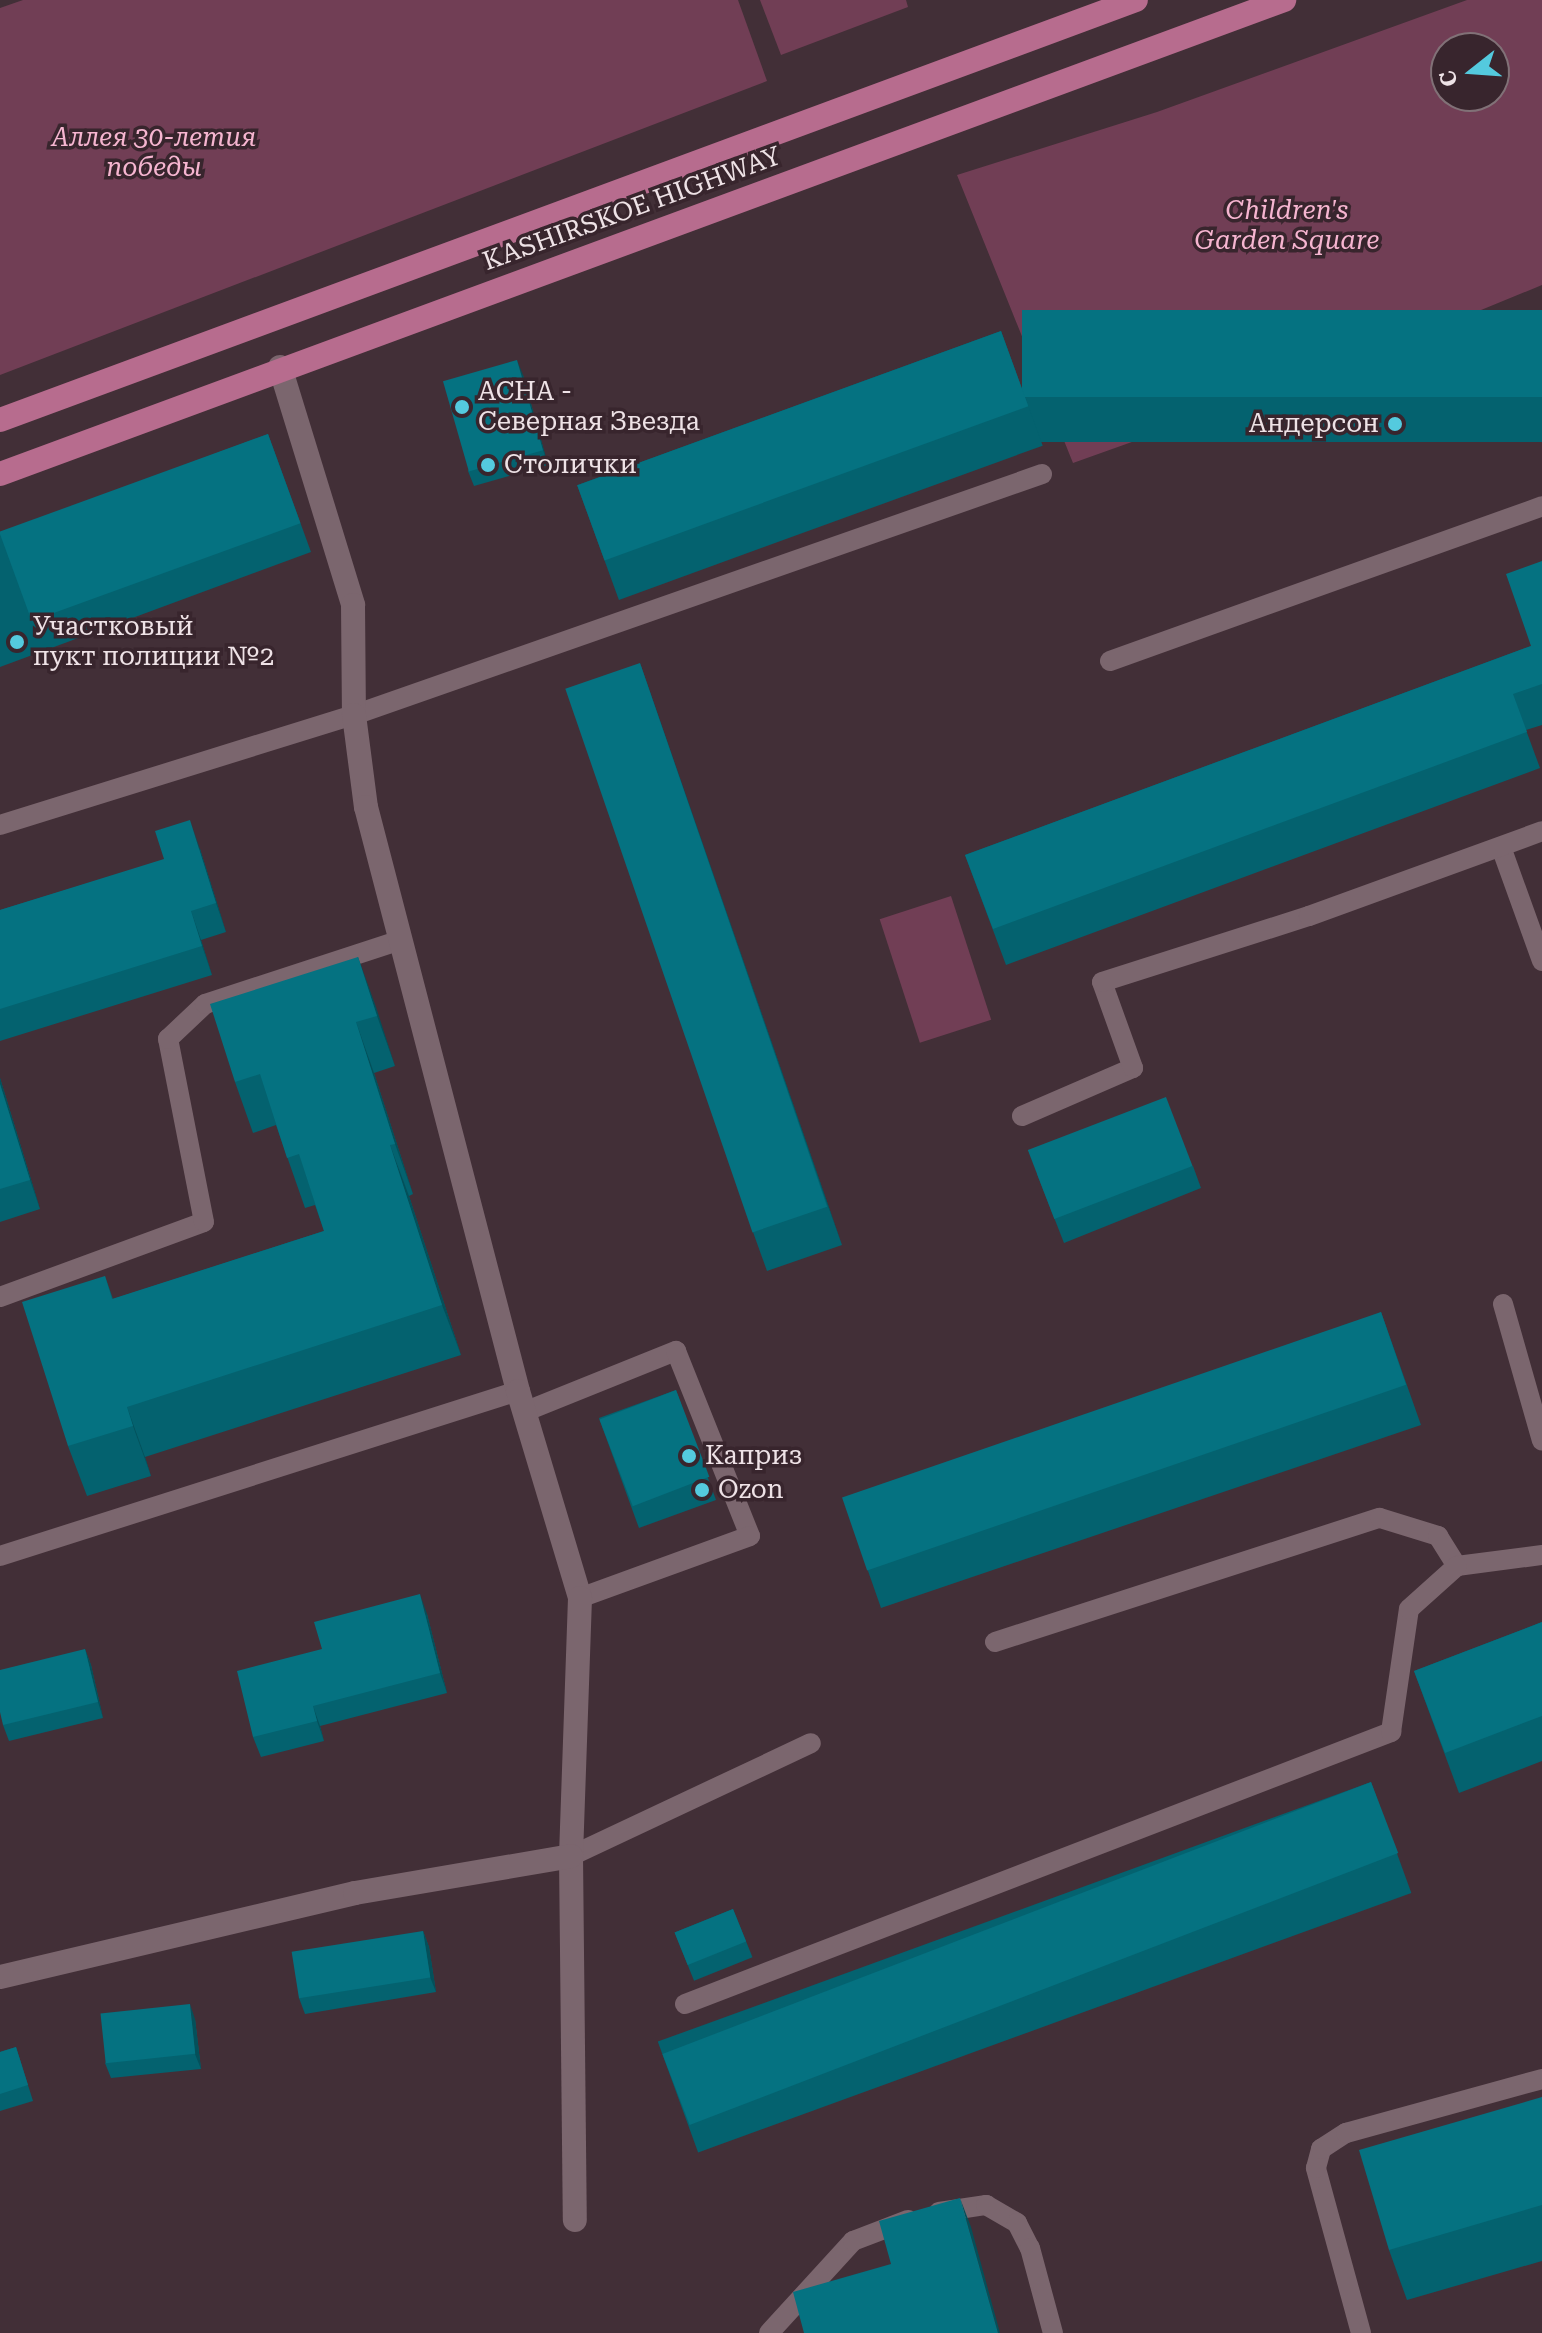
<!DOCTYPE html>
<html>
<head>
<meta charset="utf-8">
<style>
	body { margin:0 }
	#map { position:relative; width:1542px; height:2333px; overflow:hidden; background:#422f37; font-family:"Roboto Serif",serif }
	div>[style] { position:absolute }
	.green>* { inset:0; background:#713e55; transform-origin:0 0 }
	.lane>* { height:20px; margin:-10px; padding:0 10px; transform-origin:10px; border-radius:10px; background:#7b666e }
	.street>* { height:24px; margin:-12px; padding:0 12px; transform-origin:12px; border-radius:12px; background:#7b666e }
	.primary>* { height:24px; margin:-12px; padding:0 12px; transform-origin:12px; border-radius:12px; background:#b76c8e }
	.wall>* { inset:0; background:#04626f; transform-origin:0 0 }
	.shaded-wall>* { inset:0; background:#04505a }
	.building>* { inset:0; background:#057281; transform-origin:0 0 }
	.dots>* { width:22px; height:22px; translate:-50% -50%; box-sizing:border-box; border:4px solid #38252d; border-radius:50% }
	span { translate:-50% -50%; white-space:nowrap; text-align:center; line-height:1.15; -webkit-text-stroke:7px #38252d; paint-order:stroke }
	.park-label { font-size:26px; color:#f6b5d0; font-style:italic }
	.street-label { font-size:26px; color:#eee2e6 }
	.poi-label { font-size:26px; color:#eee2e6 }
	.left { translate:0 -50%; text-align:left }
	.right { translate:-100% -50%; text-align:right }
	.north { position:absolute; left:1430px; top:32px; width:80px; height:80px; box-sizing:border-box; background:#38252d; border:2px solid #817177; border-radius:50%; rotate:253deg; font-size:22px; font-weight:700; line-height:32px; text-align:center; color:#eee2e6 }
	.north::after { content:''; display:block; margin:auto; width:28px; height:36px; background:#54cade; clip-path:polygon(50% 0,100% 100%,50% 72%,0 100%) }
</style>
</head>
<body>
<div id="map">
	<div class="green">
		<div style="clip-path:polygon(23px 0,738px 0,767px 81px,0 375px,0 8px)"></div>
		<div style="clip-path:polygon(760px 0,906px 0,908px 7px,781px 55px)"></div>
		<div style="clip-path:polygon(evenodd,1467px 0,1542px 0,1542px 285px,1345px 366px,1073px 463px,957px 175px,1157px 112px,1467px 0,1446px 48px,1494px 48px,1494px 96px,1446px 96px,1446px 48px)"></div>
		<div style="left:951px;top:896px;width:130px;height:75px;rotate:72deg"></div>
	</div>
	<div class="lane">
		<div style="left:1110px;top:661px;width:459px;rotate:-19.7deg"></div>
		<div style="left:0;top:825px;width:371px;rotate:-17.3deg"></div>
		<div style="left:354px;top:715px;width:729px;rotate:-19.3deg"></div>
		<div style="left:1501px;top:847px;width:121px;rotate:70.2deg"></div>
		<div style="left:1022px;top:1116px;width:121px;rotate:-23.4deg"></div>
		<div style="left:1133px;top:1068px;width:91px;rotate:-109.8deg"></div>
		<div style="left:1102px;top:982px;width:217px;rotate:-17.7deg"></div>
		<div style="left:1309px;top:916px;width:248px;rotate:-20deg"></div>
		<div style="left:0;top:1297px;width:217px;rotate:-20.2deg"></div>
		<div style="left:204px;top:1222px;width:187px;rotate:-101.1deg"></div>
		<div style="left:168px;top:1039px;width:51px;rotate:-43.4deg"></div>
		<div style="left:205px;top:1004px;width:206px;rotate:-18.1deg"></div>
		<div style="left:1503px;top:1304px;width:142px;rotate:74.1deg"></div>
		<div style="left:524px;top:1412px;width:164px;rotate:-21.9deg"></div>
		<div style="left:676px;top:1351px;width:199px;rotate:68.2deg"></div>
		<div style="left:750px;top:1536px;width:181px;rotate:160deg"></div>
		<div style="left:0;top:1556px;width:544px;rotate:-17.67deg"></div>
		<div style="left:995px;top:1642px;width:404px;rotate:-17.9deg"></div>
		<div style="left:1380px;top:1518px;width:61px;rotate:17.2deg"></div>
		<div style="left:1438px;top:1536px;width:36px;rotate:58deg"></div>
		<div style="left:1457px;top:1566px;width:86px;rotate:-7.4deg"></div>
		<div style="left:571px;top:1856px;width:265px;rotate:-25.2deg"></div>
		<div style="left:685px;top:2004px;width:757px;rotate:-21.07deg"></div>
		<div style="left:1391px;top:1732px;width:124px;rotate:-81.7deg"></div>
		<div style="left:1409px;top:1609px;width:64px;rotate:-41.9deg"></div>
		<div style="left:939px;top:2212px;width:48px;rotate:-8.5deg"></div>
		<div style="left:986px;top:2205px;width:36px;rotate:30deg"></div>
		<div style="left:1017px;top:2223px;width:28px;rotate:63deg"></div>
		<div style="left:1030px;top:2248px;width:88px;rotate:74.9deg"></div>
		<div style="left:769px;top:2333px;width:125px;rotate:-47.6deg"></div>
		<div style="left:853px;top:2241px;width:59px;rotate:-20.9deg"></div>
		<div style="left:1361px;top:2333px;width:171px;rotate:-105.3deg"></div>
		<div style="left:1316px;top:2168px;width:20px;rotate:-75deg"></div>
		<div style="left:1321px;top:2149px;width:30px;rotate:-33deg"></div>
		<div style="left:1346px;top:2133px;width:203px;rotate:-15.4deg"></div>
	</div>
	<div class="street">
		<div style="left:280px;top:367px;width:249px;rotate:72.9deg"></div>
		<div style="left:353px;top:605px;width:110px;rotate:89.5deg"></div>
		<div style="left:354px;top:715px;width:93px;rotate:82.6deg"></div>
		<div style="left:366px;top:807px;width:603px;rotate:75.41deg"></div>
		<div style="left:518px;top:1391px;width:216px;rotate:73.3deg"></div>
		<div style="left:580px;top:1598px;width:258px;rotate:92deg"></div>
		<div style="left:571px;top:1856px;width:364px;rotate:89.4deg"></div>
		<div style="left:0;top:1977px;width:365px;rotate:-13.3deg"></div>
		<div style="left:355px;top:1893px;width:219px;rotate:-9.7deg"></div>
	</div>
	<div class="primary">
		<div style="left:0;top:420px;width:1211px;rotate:-20.29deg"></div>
		<div style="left:0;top:474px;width:1369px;rotate:-20.26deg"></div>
	</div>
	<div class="wall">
		<div style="left:1542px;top:310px;width:132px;height:520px;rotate:90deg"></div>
		<div style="left:1001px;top:331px;width:122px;height:451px;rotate:70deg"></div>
		<div style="clip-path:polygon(523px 375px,548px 465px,474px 486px,468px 471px)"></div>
		<div style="clip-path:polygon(268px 434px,311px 552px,0 667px,0 533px)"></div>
		<div style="clip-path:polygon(1542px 561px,1542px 725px,1526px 730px,1540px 768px,1006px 965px,965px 855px,1531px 646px)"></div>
		<div style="clip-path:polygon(640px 663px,842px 1245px,767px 1271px,753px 1232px)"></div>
		<div style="clip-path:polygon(200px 849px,226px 932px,201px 940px,212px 975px,0 1041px,0 910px)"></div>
		<div style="clip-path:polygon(358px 957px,395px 1066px,374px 1073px,413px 1194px,409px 1196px,461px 1355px,145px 1457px,151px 1476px,87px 1496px,68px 1446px,105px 1276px,113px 1299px,324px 1231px,315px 1205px,305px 1208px,276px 1125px,253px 1133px,235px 1082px)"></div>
		<div style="clip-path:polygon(0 1078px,40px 1209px,0 1222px)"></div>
		<div style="clip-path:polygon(1193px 1166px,1201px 1188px,1064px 1243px,1037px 1174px)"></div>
		<div style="clip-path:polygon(1381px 1312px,1421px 1425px,881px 1608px,867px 1568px)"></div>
		<div style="left:676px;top:1390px;width:117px;height:82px;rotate:70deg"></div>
		<div style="clip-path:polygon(427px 1614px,447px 1693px,320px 1726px,324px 1741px,261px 1757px,253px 1737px,322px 1649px)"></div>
		<div style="clip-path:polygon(1542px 1622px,1542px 1761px,1459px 1793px,1414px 1671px)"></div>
		<div style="clip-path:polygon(85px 1649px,91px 1665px,103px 1718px,9px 1741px,3px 1725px)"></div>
		<div style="left:1371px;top:1782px;width:118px;height:759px;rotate:70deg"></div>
		<div style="left:733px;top:1909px;width:52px;height:63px;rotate:68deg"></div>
		<div style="clip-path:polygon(423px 1931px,429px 1947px,436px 1992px,305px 2014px,299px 1998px)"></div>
		<div style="clip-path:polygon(195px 2019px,201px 2069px,111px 2078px,105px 2063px)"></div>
		<div style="clip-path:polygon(16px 2047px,33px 2101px,0 2111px,0 2052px)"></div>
		<div style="clip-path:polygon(1542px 2097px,1542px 2261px,1407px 2300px,1389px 2250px)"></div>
	</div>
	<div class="shaded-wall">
		<div style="clip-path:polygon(517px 360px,523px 375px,548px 465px,543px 450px)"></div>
		<div style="clip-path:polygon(640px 663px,654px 703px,842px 1245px,828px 1206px)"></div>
		<div style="clip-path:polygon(190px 820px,200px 849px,226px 932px,216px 903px)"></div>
		<div style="clip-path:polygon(191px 911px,201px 940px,212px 975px,202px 946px)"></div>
		<div style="clip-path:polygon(358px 957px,376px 1007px,395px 1066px,377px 1016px)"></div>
		<div style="clip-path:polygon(356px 1022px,374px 1073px,413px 1194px,395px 1144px)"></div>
		<div style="clip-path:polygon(0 1078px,40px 1209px,30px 1180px,0 1084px)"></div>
		<div style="clip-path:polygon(390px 1145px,409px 1196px,461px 1355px,442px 1305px)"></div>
		<div style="clip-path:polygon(127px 1407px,145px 1457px,151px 1476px,133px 1426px)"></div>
		<div style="clip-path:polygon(420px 1594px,427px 1614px,447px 1693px,440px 1673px)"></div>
		<div style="clip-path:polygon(85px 1649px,91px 1665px,103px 1718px,98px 1702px)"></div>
		<div style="clip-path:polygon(313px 1706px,320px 1726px,324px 1741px,317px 1721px)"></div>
		<div style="clip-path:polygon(423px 1931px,429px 1947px,436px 1992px,430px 1977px)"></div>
		<div style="clip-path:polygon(190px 2004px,195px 2019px,201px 2069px,195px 2054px)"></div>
		<div style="clip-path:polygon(960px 2198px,971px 2227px,1000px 2333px,998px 2333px)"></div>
	</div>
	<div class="building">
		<div style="left:1542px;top:310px;width:87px;height:520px;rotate:90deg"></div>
		<div style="left:1001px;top:331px;width:80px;height:451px;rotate:70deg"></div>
		<div style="left:517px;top:360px;width:94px;height:77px;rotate:74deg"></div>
		<div style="left:268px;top:434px;width:95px;height:286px;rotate:70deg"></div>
		<div style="clip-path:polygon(1542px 561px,1542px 684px,1513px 694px,1527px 732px,993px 929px,965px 855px,1531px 646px,1506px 574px)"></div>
		<div style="left:640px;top:663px;width:575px;height:79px;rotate:71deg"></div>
		<div style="clip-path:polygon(190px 820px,216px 903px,191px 911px,202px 946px,0 1009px,0 910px,164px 859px,155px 831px)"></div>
		<div style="clip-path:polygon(358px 957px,377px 1016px,356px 1022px,395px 1144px,390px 1145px,442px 1305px,127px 1407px,133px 1426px,68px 1446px,22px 1302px,105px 1276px,112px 1299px,324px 1231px,299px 1154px,287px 1158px,260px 1074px,235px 1082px,210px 1004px)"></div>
		<div style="clip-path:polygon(0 1084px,30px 1180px,0 1189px)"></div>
		<div style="left:1166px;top:1097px;width:74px;height:148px;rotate:69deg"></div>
		<div style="left:1381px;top:1312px;width:77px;height:570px;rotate:71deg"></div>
		<div style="left:676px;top:1390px;width:93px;height:82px;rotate:69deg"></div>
		<div style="clip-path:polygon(420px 1594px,440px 1673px,313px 1706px,317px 1721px,253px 1737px,237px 1671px,322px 1649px,314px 1622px)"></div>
		<div style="clip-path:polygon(1542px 1622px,1542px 1716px,1445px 1753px,1414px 1671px)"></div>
		<div style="clip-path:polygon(85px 1649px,98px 1702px,3px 1725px,0 1712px,0 1670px)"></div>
		<div style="left:1371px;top:1782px;width:76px;height:759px;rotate:69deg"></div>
		<div style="left:733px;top:1909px;width:35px;height:63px;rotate:68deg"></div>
		<div style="left:423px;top:1931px;width:47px;height:133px;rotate:81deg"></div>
		<div style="left:190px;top:2004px;width:50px;height:90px;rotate:84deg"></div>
		<div style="clip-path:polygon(16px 2047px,28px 2085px,0 2094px,0 2052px)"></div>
		<div style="clip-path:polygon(1542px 2097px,1542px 2205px,1389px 2250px,1359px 2150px)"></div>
		<div style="clip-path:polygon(960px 2198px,998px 2333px,804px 2333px,793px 2292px,891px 2264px,879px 2221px)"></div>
	</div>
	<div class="dots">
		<div style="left:462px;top:407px;background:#54cade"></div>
		<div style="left:1395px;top:424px;background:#54cade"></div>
		<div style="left:488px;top:465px;background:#54cade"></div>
		<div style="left:17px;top:642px;background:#54cade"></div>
		<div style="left:689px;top:1456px;background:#54cade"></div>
		<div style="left:702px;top:1490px;background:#54cade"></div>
	</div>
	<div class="park-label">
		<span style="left:154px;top:153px">Аллея 30-летия<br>победы</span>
		<span style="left:1287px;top:226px">Children's<br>Garden Square</span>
	</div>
	<div class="street-label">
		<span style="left:632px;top:209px;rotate:-20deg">KASHIRSKOE HIGHWAY</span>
	</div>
	<div class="poi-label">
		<span class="left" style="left:478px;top:407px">АСНА -<br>Северная Звезда</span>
		<span class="right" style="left:1379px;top:424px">Андерсон</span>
		<span class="left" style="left:504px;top:465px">Столички</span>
		<span class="left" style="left:33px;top:642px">Участковый<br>пукт полиции №2</span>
		<span class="left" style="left:705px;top:1456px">Каприз</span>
		<span class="left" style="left:718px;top:1490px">Ozon</span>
	</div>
	<div class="north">С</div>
</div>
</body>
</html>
